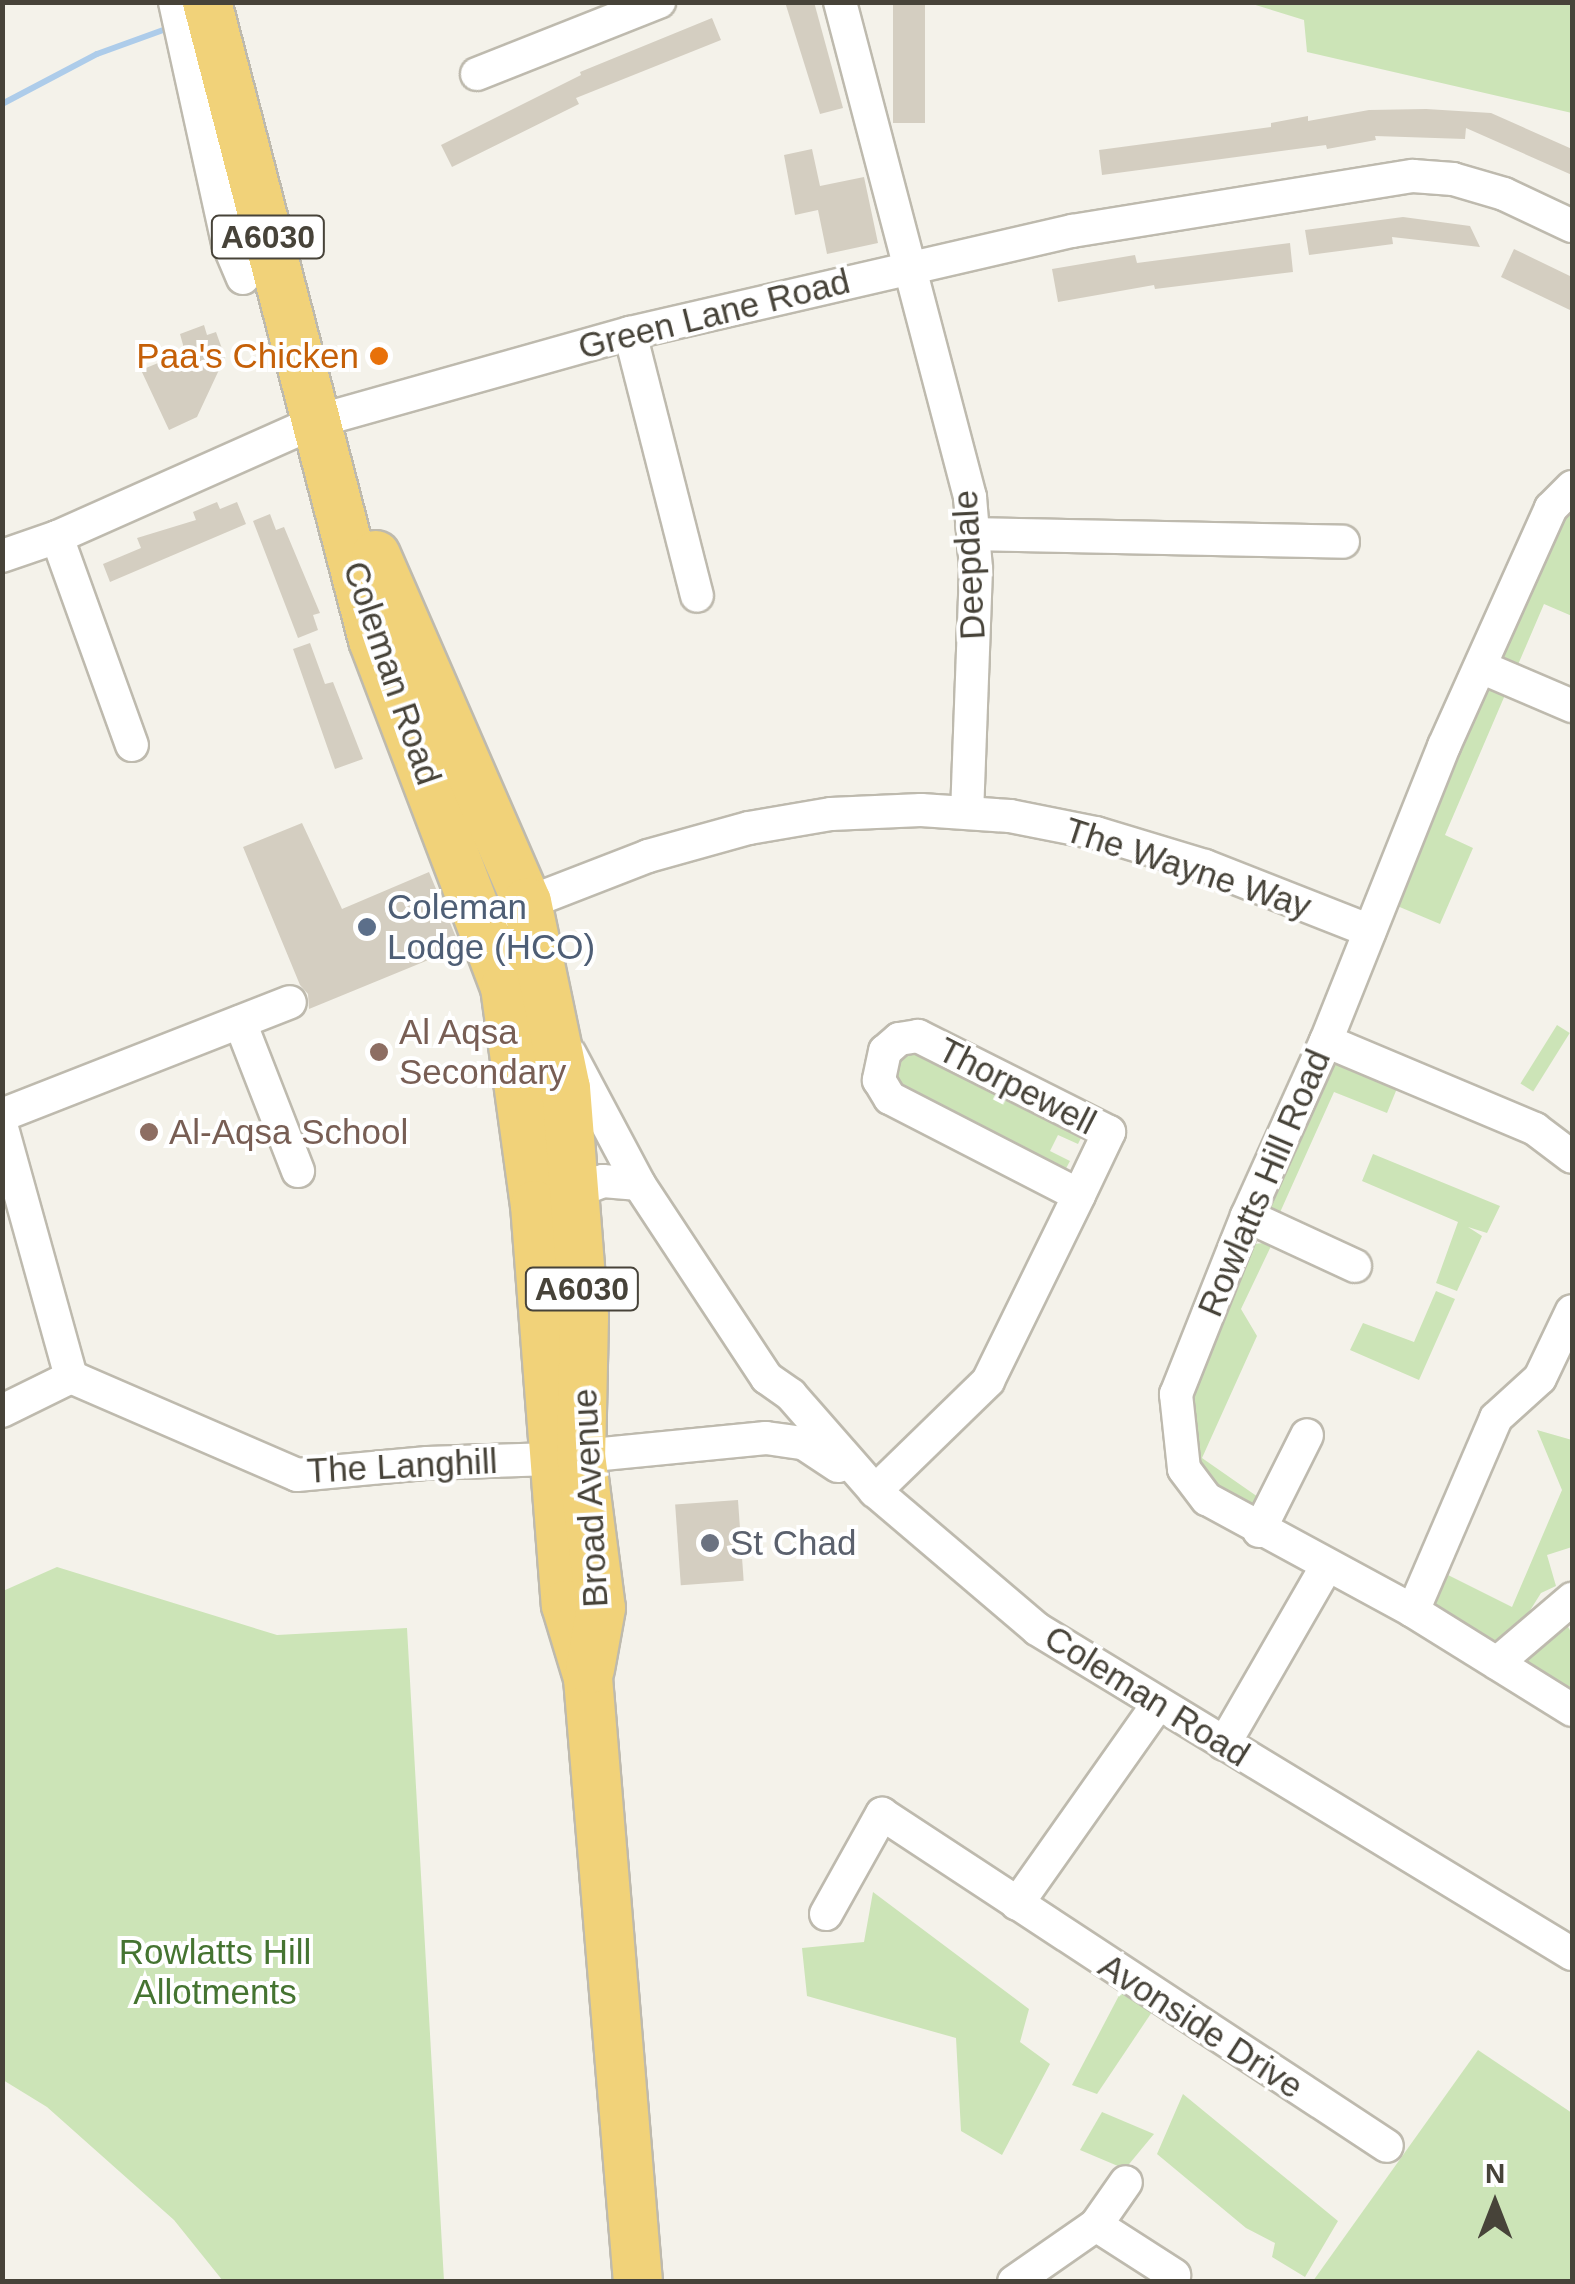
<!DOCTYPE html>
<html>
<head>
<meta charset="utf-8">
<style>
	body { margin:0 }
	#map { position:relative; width:1575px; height:2284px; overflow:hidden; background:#f4f2ea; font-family:Arial,sans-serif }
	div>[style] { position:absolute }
	.green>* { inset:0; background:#cce4b7; transform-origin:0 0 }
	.stream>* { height:6px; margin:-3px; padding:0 3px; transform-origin:3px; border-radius:3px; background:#adccea }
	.building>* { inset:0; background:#d4cec1; transform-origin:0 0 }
	.roads { filter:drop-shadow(2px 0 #bebaae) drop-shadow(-2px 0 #bebaae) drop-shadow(0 2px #bebaae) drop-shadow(0 -2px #bebaae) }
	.minor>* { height:32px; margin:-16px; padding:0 16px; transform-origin:16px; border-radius:16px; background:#fff }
	.highway>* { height:48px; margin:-24px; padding:0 24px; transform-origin:24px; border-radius:24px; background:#f1d279 }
	.dots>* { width:28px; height:28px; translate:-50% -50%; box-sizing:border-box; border:5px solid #fff; border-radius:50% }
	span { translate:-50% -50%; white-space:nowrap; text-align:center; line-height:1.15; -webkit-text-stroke:8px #fff; paint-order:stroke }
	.shield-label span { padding:2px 8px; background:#fff; border:2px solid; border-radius:8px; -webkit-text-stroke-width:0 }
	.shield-label { font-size:32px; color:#474339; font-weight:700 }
	.street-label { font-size:35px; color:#474339 }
	.food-label { font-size:35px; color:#c56008 }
	.right { translate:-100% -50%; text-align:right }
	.service-label { font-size:35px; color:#4e5e75 }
	.left { translate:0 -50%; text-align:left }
	.education-label { font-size:35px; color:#785e54 }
	.worship-label { font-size:35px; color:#5b616d }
	.park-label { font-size:35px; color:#457431 }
	.frame { position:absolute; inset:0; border:5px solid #474339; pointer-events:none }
	.north { position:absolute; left:1445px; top:2154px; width:100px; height:100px; -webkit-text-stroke:8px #fff; paint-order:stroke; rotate:0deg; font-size:28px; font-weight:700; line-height:40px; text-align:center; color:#474339 }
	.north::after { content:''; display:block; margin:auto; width:35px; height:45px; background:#474339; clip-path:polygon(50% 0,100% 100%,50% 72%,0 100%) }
</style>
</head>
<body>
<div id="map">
	<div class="green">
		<div style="clip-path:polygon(1249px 3px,1572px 3px,1572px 113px,1307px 52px,1304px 20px)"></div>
		<div style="clip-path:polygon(1572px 487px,1572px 616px,1544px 604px,1445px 835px,1473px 848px,1440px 924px,1383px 900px)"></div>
		<div style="left:1557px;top:1025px;width:15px;height:69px;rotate:32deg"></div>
		<div style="clip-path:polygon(1326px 1041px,1400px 1081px,1387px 1113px,1334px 1092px,1273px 1228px,1247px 1216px)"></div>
		<div style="clip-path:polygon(910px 1044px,1086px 1128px,1078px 1144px,1058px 1135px,1050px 1151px,1070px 1161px,1063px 1174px,894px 1090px,887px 1067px)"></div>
		<div style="clip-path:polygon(1373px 1154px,1500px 1206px,1487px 1233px,1468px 1227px,1482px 1236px,1457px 1291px,1436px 1283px,1458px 1222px,1362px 1181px)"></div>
		<div style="clip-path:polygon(1273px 1242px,1241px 1309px,1257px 1336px,1202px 1458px,1258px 1497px,1256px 1507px,1213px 1488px,1194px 1461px,1187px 1424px,1196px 1360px,1246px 1245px)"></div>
		<div style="clip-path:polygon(1436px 1291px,1455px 1299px,1419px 1380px,1350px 1350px,1363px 1323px,1414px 1342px)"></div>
		<div style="clip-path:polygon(1537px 1430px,1572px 1440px,1572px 1547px,1547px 1555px,1556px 1586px,1541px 1593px,1497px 1663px,1415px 1612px,1432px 1567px,1512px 1607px,1562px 1490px)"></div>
		<div style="clip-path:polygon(57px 1567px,277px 1635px,407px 1628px,444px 2281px,223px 2281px,174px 2220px,47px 2107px,3px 2080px,3px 1591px)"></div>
		<div style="clip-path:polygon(1560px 1612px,1572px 1634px,1572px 1689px,1527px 1661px,1527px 1645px)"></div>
		<div style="clip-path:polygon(873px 1892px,1029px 2009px,1020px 2042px,1050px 2064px,1002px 2155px,961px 2131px,956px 2038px,807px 1996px,802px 1948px,864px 1942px)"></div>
		<div style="clip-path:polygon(1124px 1986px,1160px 2000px,1097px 2094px,1072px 2085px)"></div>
		<div style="clip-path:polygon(1478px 2050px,1572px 2113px,1572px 2281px,1313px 2281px)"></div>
		<div style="clip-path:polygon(1183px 2094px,1338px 2221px,1305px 2277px,1272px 2257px,1275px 2243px,1246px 2228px,1157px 2154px)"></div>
		<div style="clip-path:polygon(1102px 2112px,1154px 2134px,1125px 2169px,1080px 2150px)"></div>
	</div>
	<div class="stream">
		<div style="left:2px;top:104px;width:107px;rotate:-27.8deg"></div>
		<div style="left:97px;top:54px;width:77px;rotate:-19.9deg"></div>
	</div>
	<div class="building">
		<div style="clip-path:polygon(785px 2px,814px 2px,843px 108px,820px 114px)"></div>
		<div style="left:893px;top:2px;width:32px;height:121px"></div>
		<div style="clip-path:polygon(712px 18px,721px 40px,576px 98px,579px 104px,452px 167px,441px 145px,581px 75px,580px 72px)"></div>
		<div style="clip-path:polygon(1426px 109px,1491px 113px,1572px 149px,1572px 175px,1466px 128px,1465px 139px,1375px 136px,1376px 140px,1327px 149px,1326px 145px,1102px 175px,1099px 150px,1271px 127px,1271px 123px,1308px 116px,1308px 121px,1369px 110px)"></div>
		<div style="clip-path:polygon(812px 149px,820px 186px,864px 177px,878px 243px,827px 254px,818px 210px,795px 215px,784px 155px)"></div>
		<div style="clip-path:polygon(1403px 217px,1470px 226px,1480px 247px,1392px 237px,1393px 244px,1309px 255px,1305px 230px)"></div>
		<div style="clip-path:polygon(1290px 243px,1293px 272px,1155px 289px,1154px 285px,1058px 302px,1052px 269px,1135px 255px,1137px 263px)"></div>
		<div style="clip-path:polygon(1514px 249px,1572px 277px,1572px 311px,1501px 277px)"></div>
		<div style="clip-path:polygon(204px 325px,207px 335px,216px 332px,225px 357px,197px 417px,169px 430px,141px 370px,185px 352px,180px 334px)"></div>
		<div style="clip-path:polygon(217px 502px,220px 509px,237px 502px,246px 524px,110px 582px,103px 564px,141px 548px,137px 538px,196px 520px,193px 512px)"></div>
		<div style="clip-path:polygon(270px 514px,276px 530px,284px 527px,320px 613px,313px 615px,318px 630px,298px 638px,253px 521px)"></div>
		<div style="clip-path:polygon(310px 643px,325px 684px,333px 682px,363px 759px,335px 769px,293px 649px)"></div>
		<div style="clip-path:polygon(302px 823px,342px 909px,429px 872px,460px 947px,309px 1009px,308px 994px,300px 985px,243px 847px)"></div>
		<div style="left:738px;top:1500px;width:81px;height:63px;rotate:86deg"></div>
	</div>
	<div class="roads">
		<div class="minor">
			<div style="left:175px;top:2px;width:247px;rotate:77.6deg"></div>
			<div style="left:228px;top:243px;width:38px;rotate:67deg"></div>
			<div style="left:840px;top:2px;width:512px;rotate:75.28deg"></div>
			<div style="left:970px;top:497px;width:72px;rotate:85.2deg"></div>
			<div style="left:976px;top:569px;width:242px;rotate:92.1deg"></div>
			<div style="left:477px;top:74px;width:196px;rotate:-21.6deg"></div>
			<div style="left:630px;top:333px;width:271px;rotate:75.7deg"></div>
			<div style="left:1572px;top:487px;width:30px;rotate:135deg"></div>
			<div style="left:1551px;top:508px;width:261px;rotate:114.2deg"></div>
			<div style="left:1444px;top:746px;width:318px;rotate:111.8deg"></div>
			<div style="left:1326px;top:1041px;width:192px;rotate:114.3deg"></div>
			<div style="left:1247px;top:1216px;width:192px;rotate:111.7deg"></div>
			<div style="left:1176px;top:1394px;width:75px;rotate:83.9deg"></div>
			<div style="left:1184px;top:1469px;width:38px;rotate:53deg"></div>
			<div style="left:1207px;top:1499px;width:234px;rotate:28.5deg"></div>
			<div style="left:1413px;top:1611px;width:187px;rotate:31.9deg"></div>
			<div style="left:974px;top:534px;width:369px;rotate:1.2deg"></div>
			<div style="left:57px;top:537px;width:221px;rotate:70.2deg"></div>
			<div style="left:2px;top:556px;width:58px;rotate:-19.1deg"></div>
			<div style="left:57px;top:537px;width:285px;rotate:-24deg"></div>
			<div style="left:317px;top:421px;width:325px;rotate:-15.7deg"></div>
			<div style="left:630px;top:333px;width:454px;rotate:-13deg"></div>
			<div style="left:1072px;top:231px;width:345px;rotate:-9.2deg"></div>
			<div style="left:1413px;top:176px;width:40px;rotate:4.3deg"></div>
			<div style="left:1453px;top:179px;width:53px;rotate:16.4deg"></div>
			<div style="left:1504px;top:194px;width:75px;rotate:25.2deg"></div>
			<div style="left:1481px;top:667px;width:99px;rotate:23.2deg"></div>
			<div style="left:509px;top:910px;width:149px;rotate:-21.2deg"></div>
			<div style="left:648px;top:856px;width:105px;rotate:-15.5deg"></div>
			<div style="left:749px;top:828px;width:83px;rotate:-9.7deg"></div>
			<div style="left:831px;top:814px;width:90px;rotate:-2.5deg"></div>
			<div style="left:921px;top:810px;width:89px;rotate:3.9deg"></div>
			<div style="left:1010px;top:816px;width:88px;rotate:11.2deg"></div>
			<div style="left:1096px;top:833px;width:114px;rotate:16.8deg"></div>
			<div style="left:1205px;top:866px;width:177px;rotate:21.5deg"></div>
			<div style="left:240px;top:1022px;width:160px;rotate:68.7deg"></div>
			<div style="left:1326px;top:1041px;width:227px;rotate:22.8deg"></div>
			<div style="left:1535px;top:1129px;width:46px;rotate:37.1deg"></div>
			<div style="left:570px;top:1054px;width:147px;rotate:62deg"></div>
			<div style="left:639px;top:1184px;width:232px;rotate:56.6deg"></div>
			<div style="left:767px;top:1378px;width:29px;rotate:35deg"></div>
			<div style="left:791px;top:1395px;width:128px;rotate:48.8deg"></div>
			<div style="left:875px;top:1491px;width:213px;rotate:40.4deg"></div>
			<div style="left:1037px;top:1629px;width:626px;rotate:31.28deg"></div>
			<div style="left:2px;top:1115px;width:309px;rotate:-21.4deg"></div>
			<div style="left:2px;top:1128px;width:258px;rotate:74.5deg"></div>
			<div style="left:71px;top:1377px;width:246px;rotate:23.4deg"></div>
			<div style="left:297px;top:1475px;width:131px;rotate:-5.3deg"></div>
			<div style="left:427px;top:1463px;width:125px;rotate:-1.8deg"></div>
			<div style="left:552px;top:1459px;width:215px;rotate:-5.6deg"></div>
			<div style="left:766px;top:1438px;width:37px;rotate:8deg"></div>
			<div style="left:803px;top:1443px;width:42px;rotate:33.3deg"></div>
			<div style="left:558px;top:1199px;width:48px;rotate:-21.8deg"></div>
			<div style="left:603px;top:1181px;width:36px;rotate:5deg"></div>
			<div style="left:1247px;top:1216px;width:119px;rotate:24.8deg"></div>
			<div style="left:2px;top:1411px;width:77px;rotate:-26.2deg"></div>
			<div style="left:875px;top:1491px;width:158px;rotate:-44.2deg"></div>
			<div style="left:988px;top:1381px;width:207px;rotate:-63.9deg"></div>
			<div style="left:1079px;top:1195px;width:70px;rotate:-64.5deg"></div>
			<div style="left:1109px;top:1132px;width:214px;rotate:-153.3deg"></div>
			<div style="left:918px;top:1036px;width:19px;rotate:171deg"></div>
			<div style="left:899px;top:1039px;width:18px;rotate:139deg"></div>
			<div style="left:885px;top:1051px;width:30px;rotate:102deg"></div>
			<div style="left:879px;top:1080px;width:21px;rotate:59deg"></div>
			<div style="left:890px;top:1098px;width:212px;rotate:27.2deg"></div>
			<div style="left:1259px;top:1531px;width:107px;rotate:-63.4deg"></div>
			<div style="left:1413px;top:1611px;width:210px;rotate:-66.7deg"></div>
			<div style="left:1496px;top:1418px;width:59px;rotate:-42.3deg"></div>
			<div style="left:1540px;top:1378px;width:74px;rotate:-64.5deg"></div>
			<div style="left:1497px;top:1663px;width:99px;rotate:-40.5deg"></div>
			<div style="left:1224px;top:1744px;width:204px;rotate:-60deg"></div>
			<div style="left:1017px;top:1904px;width:245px;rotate:-54.8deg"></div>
			<div style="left:826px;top:1914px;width:115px;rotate:-60.8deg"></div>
			<div style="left:882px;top:1814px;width:604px;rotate:33.32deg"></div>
			<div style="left:1096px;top:2225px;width:52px;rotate:-55.1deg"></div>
			<div style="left:1014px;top:2282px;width:100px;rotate:-34.8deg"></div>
			<div style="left:1096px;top:2225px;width:93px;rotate:32.7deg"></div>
		</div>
		<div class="highway">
			<div style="left:207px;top:2px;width:659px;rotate:75.42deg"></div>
			<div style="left:373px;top:640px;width:371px;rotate:69.2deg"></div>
			<div style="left:505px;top:987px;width:220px;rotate:82.2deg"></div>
			<div style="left:535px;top:1205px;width:401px;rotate:85.6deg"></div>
			<div style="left:566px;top:1605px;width:76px;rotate:73.2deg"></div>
			<div style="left:588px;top:1678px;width:606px;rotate:85.27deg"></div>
			<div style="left:376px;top:555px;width:378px;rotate:66.5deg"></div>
			<div style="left:527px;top:902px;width:190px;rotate:78.2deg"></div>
			<div style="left:566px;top:1088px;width:230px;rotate:85.5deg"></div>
			<div style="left:584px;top:1317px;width:138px;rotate:91.2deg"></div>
			<div style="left:581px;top:1455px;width:154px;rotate:82.6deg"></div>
			<div style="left:601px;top:1608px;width:62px;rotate:100.2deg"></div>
		</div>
	</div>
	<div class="dots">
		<div style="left:379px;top:356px;background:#e8710a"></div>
		<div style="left:367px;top:927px;background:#5c6f8a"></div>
		<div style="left:379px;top:1052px;background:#8d6e63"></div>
		<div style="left:149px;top:1132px;background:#8d6e63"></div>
		<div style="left:710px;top:1543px;background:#6b7280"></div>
	</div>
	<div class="shield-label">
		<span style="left:268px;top:237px">A6030</span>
		<span style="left:582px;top:1289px">A6030</span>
	</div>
	<div class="street-label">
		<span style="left:714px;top:314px;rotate:-14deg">Green Lane Road</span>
		<span style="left:969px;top:565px;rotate:-93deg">Deepdale</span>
		<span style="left:392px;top:673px;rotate:71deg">Coleman Road</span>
		<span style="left:1188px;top:868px;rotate:18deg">The Wayne Way</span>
		<span style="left:1017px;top:1086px;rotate:27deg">Thorpewell</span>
		<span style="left:1264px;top:1183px;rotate:-67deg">Rowlatts Hill Road</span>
		<span style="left:402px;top:1466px;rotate:-3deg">The Langhill</span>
		<span style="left:590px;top:1498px;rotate:-93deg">Broad Avenue</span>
		<span style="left:1147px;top:1696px;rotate:32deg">Coleman Road</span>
		<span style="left:1201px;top:2026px;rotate:33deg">Avonside Drive</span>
	</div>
	<div class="food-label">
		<span class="right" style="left:359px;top:356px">Paa's Chicken</span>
	</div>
	<div class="service-label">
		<span class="left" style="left:387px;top:927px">Coleman<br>Lodge (HCO)</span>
	</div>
	<div class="education-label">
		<span class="left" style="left:399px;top:1052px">Al Aqsa<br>Secondary</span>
		<span class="left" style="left:169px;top:1132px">Al-Aqsa School</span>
	</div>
	<div class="worship-label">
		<span class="left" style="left:730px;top:1543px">St Chad</span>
	</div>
	<div class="park-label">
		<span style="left:215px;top:1972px">Rowlatts Hill<br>Allotments</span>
	</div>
	<div class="frame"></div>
	<div class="north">N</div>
</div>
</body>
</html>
